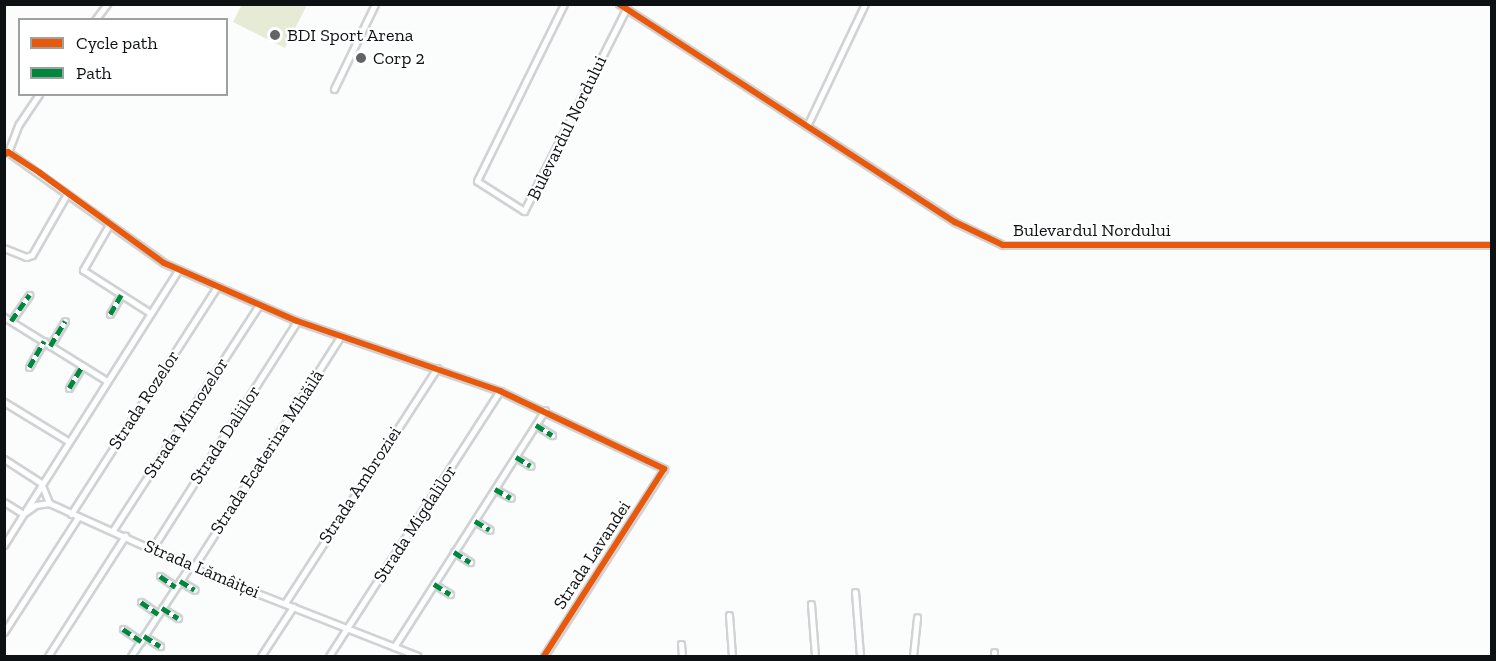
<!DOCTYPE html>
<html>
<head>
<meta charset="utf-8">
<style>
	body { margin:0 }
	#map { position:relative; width:1496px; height:661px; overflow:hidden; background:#fbfcfc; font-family:"Zilla Slab",serif }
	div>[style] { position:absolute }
	.green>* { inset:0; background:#e6ebd6 }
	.roads { filter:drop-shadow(2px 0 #d0d2d4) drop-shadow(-2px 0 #d0d2d4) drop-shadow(0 2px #d0d2d4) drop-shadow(0 -2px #d0d2d4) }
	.minor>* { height:5px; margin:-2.5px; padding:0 2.5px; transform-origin:2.5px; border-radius:2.5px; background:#feffff }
	.quiet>* { height:4.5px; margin-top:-2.25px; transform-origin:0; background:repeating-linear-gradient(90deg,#00873e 0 9px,transparent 0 13.5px) }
	.cycleway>* { height:6px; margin:-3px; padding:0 3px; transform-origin:3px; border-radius:3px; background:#e8590c }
	.dots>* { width:16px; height:16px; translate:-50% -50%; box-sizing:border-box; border:3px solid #fff; border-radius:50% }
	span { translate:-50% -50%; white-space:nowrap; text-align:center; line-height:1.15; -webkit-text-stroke:4.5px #fff; paint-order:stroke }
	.poi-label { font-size:18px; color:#0e1113 }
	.left { translate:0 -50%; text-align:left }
	.street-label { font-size:18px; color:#0e1113 }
	.frame { position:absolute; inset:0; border:6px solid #0e1113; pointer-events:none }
	.legend { position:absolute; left:18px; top:18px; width:210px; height:78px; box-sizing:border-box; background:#fff; border:2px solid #9fa0a1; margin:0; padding:8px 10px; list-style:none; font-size:18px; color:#0e1113 }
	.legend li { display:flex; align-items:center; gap:12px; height:30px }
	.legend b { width:30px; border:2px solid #9fa0a1 }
</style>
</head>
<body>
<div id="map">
	<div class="green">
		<div style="clip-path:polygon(242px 4px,307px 4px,307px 5px,285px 48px,233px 22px)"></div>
	</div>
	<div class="roads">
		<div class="minor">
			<div style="left:564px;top:4px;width:197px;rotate:116.2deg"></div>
			<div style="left:477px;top:181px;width:56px;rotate:32.6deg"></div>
			<div style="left:524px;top:211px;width:226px;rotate:-63.2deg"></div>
			<div style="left:619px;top:4px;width:401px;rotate:33deg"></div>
			<div style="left:955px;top:222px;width:53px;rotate:25.6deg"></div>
			<div style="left:1003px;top:245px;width:489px"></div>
			<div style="left:95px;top:20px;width:20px;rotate:-53deg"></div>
			<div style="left:334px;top:89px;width:94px;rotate:-64.2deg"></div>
			<div style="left:807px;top:126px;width:135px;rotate:-64.6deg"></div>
			<div style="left:8px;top:152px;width:191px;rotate:35.4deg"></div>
			<div style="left:164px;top:263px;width:145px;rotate:23.6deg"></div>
			<div style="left:297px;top:321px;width:215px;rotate:19deg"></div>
			<div style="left:500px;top:391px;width:182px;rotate:25.4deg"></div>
			<div style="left:664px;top:469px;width:222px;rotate:122.7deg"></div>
			<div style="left:8px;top:152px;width:30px;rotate:-69deg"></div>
			<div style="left:19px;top:124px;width:36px;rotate:-56deg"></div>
			<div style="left:109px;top:225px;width:52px;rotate:120deg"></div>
			<div style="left:83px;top:270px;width:80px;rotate:32.7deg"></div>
			<div style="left:4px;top:248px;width:24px;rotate:22deg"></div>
			<div style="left:26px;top:257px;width:6px;rotate:-18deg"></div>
			<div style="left:32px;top:255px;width:70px;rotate:-60.2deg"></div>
			<div style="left:110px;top:314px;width:22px;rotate:-60deg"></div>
			<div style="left:4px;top:317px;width:121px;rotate:31.9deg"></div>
			<div style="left:11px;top:321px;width:32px;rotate:-55deg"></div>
			<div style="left:50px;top:346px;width:29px;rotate:-59deg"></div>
			<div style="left:29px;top:367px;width:30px;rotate:-60deg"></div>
			<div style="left:69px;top:388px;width:26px;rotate:-59deg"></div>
			<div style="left:4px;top:402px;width:75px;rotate:31.4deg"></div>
			<div style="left:536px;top:425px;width:19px;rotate:32deg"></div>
			<div style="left:516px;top:457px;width:17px;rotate:31deg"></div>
			<div style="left:4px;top:459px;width:44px;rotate:33deg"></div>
			<div style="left:41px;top:483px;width:22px;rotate:68deg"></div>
			<div style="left:495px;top:489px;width:18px;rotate:29deg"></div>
			<div style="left:4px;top:502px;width:22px;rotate:32deg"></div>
			<div style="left:26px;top:510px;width:285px;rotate:-57.6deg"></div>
			<div style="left:71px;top:514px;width:270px;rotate:-57.3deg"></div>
			<div style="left:475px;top:521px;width:17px;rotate:31deg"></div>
			<div style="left:113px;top:530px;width:268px;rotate:-57deg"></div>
			<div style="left:4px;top:545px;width:36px;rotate:-58deg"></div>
			<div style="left:23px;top:514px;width:16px;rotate:-35deg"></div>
			<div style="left:36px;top:505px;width:13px;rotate:-9deg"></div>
			<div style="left:49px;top:503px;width:158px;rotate:24.3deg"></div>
			<div style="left:193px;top:568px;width:241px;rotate:21.4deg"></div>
			<div style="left:152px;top:549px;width:270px;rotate:-57.5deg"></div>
			<div style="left:454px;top:552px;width:19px;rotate:32deg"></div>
			<div style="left:193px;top:568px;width:274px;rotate:-57.5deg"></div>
			<div style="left:160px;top:576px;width:19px;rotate:35deg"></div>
			<div style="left:180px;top:581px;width:17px;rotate:31deg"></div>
			<div style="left:434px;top:584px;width:19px;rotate:32deg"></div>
			<div style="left:855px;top:592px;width:64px;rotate:85.5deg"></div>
			<div style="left:141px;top:602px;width:21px;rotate:35deg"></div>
			<div style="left:285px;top:603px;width:280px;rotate:-57.1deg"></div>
			<div style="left:811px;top:604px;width:52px;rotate:85.6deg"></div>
			<div style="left:162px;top:608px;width:19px;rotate:32deg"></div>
			<div style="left:729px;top:615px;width:41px;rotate:85.8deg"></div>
			<div style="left:123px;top:629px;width:22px;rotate:34deg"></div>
			<div style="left:4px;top:632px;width:137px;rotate:-57.2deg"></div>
			<div style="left:144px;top:636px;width:19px;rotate:32deg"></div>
			<div style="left:681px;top:644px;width:12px;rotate:85deg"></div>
			<div style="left:394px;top:647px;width:281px;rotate:-57.5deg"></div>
			<div style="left:48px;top:656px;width:143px;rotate:-57.3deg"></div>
			<div style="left:131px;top:656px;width:108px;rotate:-56.8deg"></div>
			<div style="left:261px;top:656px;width:59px;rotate:-56.9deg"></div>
			<div style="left:329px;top:656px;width:315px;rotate:-57.2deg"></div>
			<div style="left:913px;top:656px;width:39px;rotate:-84deg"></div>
			<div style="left:994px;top:656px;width:4px;rotate:-90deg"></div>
		</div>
	</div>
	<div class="quiet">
		<div style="left:110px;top:314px;width:22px;rotate:-60deg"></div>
		<div style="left:11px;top:321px;width:32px;rotate:-55deg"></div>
		<div style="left:50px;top:346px;width:29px;rotate:-59deg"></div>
		<div style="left:29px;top:367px;width:30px;rotate:-60deg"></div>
		<div style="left:69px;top:388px;width:26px;rotate:-59deg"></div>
		<div style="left:536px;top:425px;width:19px;rotate:32deg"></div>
		<div style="left:516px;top:457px;width:17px;rotate:31deg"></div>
		<div style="left:495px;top:489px;width:18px;rotate:29deg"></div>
		<div style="left:475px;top:521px;width:17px;rotate:31deg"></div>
		<div style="left:454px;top:552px;width:19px;rotate:32deg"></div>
		<div style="left:160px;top:576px;width:19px;rotate:35deg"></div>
		<div style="left:180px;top:581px;width:17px;rotate:31deg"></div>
		<div style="left:434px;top:584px;width:19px;rotate:32deg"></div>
		<div style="left:141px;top:602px;width:21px;rotate:35deg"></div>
		<div style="left:162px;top:608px;width:19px;rotate:32deg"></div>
		<div style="left:123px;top:629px;width:22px;rotate:34deg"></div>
		<div style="left:144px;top:636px;width:19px;rotate:32deg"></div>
	</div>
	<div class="cycleway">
		<div style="left:619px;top:4px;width:401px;rotate:33deg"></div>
		<div style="left:955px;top:222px;width:53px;rotate:25.6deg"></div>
		<div style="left:1003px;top:245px;width:489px"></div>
		<div style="left:4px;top:155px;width:5px;rotate:-37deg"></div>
		<div style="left:8px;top:152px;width:38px;rotate:33deg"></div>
		<div style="left:40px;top:173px;width:153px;rotate:36deg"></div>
		<div style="left:164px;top:263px;width:145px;rotate:23.6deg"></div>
		<div style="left:297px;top:321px;width:215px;rotate:19deg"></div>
		<div style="left:500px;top:391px;width:182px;rotate:25.4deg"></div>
		<div style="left:664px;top:469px;width:222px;rotate:122.7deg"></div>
	</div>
	<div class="dots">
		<div style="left:275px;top:35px;background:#616365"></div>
		<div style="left:361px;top:58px;background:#616365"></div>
	</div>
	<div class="poi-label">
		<span class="left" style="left:287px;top:35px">BDI Sport Arena</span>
		<span class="left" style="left:373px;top:58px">Corp 2</span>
	</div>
	<div class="street-label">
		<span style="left:567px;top:128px;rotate:-64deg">Bulevardul Nordului</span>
		<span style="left:1092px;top:230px">Bulevardul Nordului</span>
		<span style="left:144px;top:400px;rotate:-57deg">Strada Rozelor</span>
		<span style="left:186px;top:418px;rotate:-57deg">Strada Mimozelor</span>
		<span style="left:225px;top:435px;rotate:-57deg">Strada Daliilor</span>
		<span style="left:267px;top:452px;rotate:-57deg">Strada Ecaterina Mihăilă</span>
		<span style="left:360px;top:485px;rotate:-57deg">Strada Ambroziei</span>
		<span style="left:415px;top:524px;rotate:-57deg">Strada Migdalilor</span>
		<span style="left:592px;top:555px;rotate:-57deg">Strada Lavandei</span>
		<span style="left:202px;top:569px;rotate:23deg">Strada Lămâiței</span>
	</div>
	<div class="frame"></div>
	<ul class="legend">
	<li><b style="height:8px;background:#e8590c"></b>Cycle path</li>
	<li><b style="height:8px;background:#00873e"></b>Path</li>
	</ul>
</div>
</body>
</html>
